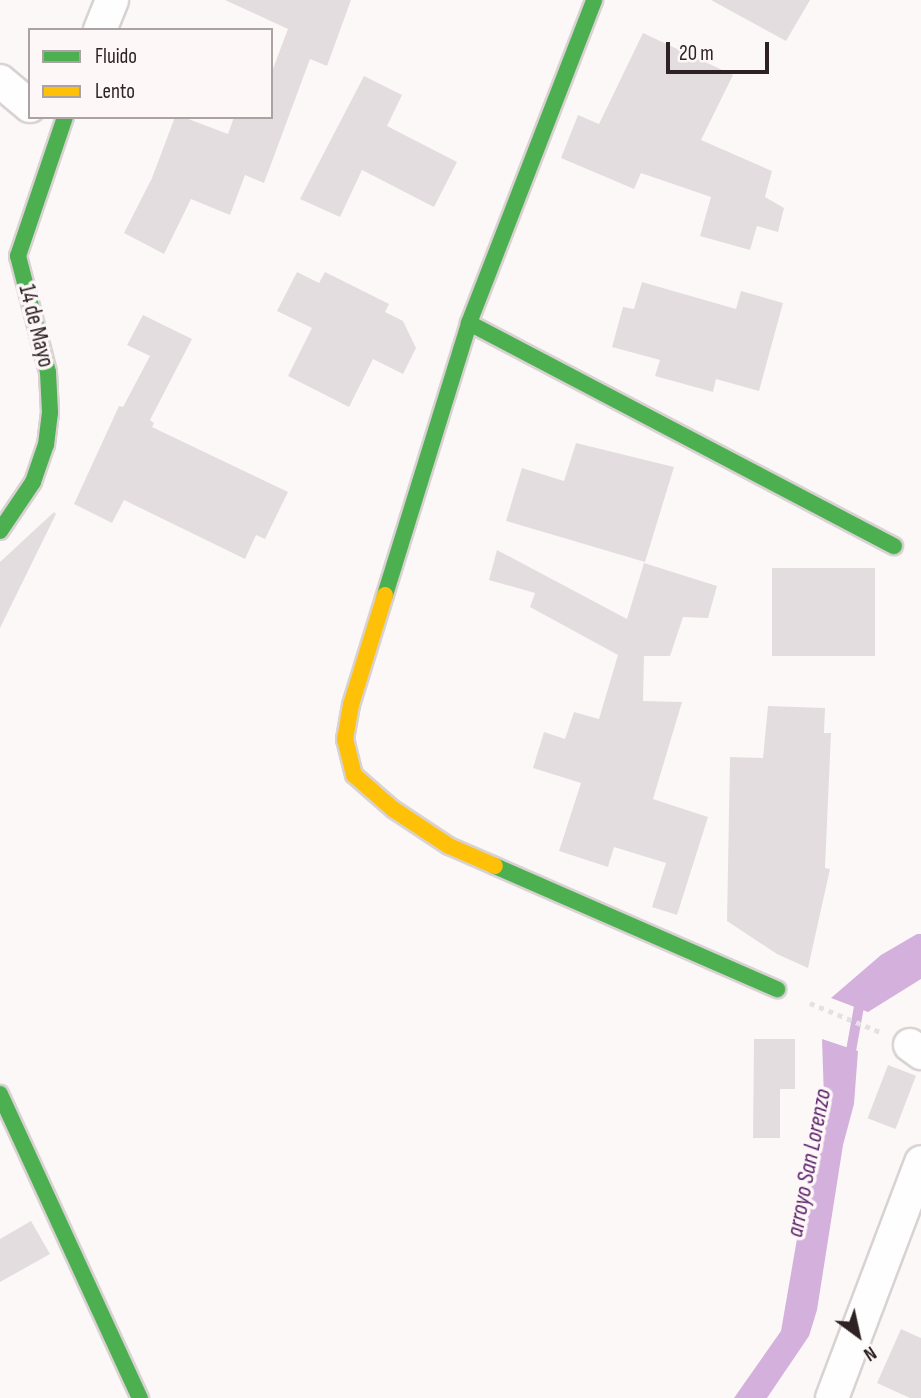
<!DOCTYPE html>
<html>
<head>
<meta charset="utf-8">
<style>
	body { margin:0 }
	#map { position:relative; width:921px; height:1398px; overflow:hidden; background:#fcf8f8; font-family:"Sofia Sans Condensed",sans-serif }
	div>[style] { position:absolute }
	.water>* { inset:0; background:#d4b1dd }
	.stream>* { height:10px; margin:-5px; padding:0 5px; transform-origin:5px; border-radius:5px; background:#d4b1dd }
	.building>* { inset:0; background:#e4dde0; transform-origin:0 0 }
	.path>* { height:4.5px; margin-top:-2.25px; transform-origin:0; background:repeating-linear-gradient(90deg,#e3e2e2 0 5px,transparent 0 10px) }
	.roads { filter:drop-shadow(2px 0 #d9d2d3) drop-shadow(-2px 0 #d9d2d3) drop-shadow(0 2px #d9d2d3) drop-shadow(0 -2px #d9d2d3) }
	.street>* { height:32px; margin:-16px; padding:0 16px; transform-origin:16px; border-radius:16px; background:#fffefe }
	.fast>* { height:16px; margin:-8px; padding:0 8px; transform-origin:8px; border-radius:8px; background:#4caf50 }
	.slow>* { height:16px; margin:-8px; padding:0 8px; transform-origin:8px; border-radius:8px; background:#ffc107 }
	span { translate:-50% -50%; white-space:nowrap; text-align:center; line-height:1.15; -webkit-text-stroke:7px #fdf7f7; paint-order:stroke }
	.street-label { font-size:23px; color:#2e2324 }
	.water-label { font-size:24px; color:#591f68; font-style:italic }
	.legend { position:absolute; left:28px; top:28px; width:245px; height:91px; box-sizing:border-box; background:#fdf7f7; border:2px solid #aaa2a3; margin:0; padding:9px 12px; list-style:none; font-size:21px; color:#2e2324 }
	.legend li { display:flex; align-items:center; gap:14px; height:35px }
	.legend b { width:35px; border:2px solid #aaa2a3 }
	.north { position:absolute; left:823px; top:1300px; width:70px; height:70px; -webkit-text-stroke:5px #fdf7f7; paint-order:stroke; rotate:147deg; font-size:19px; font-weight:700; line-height:28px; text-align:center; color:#2e2324 }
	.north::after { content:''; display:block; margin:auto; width:24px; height:32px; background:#2e2324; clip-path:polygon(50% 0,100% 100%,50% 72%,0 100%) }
	.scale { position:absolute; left:666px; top:42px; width:103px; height:32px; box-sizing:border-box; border:4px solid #2e2324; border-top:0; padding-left:9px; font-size:21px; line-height:24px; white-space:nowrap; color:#2e2324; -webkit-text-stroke:5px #fdf7f7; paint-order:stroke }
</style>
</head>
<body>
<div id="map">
	<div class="water">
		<div style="clip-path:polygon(917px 934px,921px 934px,921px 979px,868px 1012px,831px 998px,881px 955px)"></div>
		<div style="clip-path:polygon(822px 1039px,858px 1051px,854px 1104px,843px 1145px,817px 1310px,809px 1336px,767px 1398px,734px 1398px,781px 1331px,798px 1233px,825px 1129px)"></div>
	</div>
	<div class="stream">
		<div style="left:849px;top:1062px;width:68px;rotate:-79.8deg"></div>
	</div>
	<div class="building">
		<div style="clip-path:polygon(225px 0,351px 0,327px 66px,310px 59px,264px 183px,245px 175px,230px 215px,191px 199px,164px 254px,124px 233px,152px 178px,175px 117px,183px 117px,228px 134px,234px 117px,271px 117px,271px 74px,288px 29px)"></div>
		<div style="clip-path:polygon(711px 0,810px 0,786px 41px)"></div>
		<div style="clip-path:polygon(643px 33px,733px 75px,701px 140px,772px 171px,765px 197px,784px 208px,778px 232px,757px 226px,750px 250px,700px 236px,711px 197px,641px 173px,634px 189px,561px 158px,578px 115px,599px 124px)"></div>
		<div style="clip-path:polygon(364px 76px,402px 95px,387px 126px,457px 162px,434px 207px,362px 170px,340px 217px,300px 199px)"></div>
		<div style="clip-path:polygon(297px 272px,319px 283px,325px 272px,389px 304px,385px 312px,403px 321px,416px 348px,403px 374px,373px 359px,349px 407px,288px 376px,312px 328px,277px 311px)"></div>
		<div style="clip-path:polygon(642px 282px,736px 309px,741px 291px,783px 303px,759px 391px,716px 379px,713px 392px,655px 376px,660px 360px,612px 347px,623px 307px,634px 309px)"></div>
		<div style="clip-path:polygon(143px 315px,192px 339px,150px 420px,154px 423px,152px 427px,288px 492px,265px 539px,256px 535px,245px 559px,124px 500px,112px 523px,74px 504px,119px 406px,123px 407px,150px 356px,127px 345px)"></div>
		<div style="clip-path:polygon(576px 443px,674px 467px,645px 562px,506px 521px,522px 468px,564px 481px)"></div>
		<div style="clip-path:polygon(54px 512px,56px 514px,0 628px,0 562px)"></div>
		<div style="clip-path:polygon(497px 550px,627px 619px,644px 563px,717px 586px,708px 618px,683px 617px,670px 656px,644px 656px,643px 701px,682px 702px,653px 799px,708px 817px,677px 915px,652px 907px,666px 863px,614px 847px,608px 867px,559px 851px,581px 783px,533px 768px,544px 732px,565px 739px,574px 712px,599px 719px,618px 655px,530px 607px,535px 593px,489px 580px)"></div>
		<div style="left:772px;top:568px;width:103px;height:88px"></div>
		<div style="clip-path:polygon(768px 706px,825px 708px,824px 733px,831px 733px,825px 868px,830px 869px,808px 968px,777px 954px,727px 921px,730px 757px,763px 758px)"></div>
		<div style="clip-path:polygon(754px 1039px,795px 1039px,795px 1089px,780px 1089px,780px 1138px,753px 1138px)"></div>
		<div style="left:888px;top:1065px;width:30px;height:57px;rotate:21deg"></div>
		<div style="clip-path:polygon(31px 1221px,50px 1254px,0 1282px,0 1239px)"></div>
		<div style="clip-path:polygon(901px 1329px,921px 1338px,921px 1398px,910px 1398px,877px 1383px)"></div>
	</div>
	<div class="path">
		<div style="left:810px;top:1003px;width:76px;rotate:22.5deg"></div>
	</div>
	<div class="roads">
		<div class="street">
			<div style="left:100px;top:30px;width:32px;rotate:-68deg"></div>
			<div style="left:0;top:81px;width:39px;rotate:40deg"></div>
			<div style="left:910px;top:1045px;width:14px;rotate:36deg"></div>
			<div style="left:832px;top:1398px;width:252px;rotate:-69.3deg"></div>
		</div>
		<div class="fast">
			<div style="left:469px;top:323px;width:480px;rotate:27.7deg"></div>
			<div style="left:0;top:531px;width:59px;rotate:-56deg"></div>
			<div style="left:33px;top:482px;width:39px;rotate:-71deg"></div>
			<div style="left:46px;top:445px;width:33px;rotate:-83deg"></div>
			<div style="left:50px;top:412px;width:40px;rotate:-92.9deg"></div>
			<div style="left:48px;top:372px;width:120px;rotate:-104.5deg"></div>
			<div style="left:18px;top:256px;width:147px;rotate:-71.3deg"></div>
			<div style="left:385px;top:595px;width:285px;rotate:-72.8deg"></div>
			<div style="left:469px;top:323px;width:346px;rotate:-68.8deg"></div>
			<div style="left:495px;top:866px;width:308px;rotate:23.6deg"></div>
			<div style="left:0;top:1094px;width:335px;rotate:65.3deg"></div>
		</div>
		<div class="slow">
			<div style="left:385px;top:595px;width:115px;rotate:107.2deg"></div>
			<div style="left:351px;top:705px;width:35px;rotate:100deg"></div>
			<div style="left:345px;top:739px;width:37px;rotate:76deg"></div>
			<div style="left:354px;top:775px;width:52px;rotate:41.1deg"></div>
			<div style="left:393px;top:809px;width:67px;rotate:33.5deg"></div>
			<div style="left:449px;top:846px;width:50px;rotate:23.5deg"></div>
		</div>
	</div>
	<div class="street-label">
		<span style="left:36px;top:326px;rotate:76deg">14 de Mayo</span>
	</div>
	<div class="water-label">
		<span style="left:809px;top:1163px;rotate:-79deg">arroyo San Lorenzo</span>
	</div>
	<ul class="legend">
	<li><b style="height:9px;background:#4caf50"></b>Fluido</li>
	<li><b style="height:9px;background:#ffc107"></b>Lento</li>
	</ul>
	<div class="north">N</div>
	<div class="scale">20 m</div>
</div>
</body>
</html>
